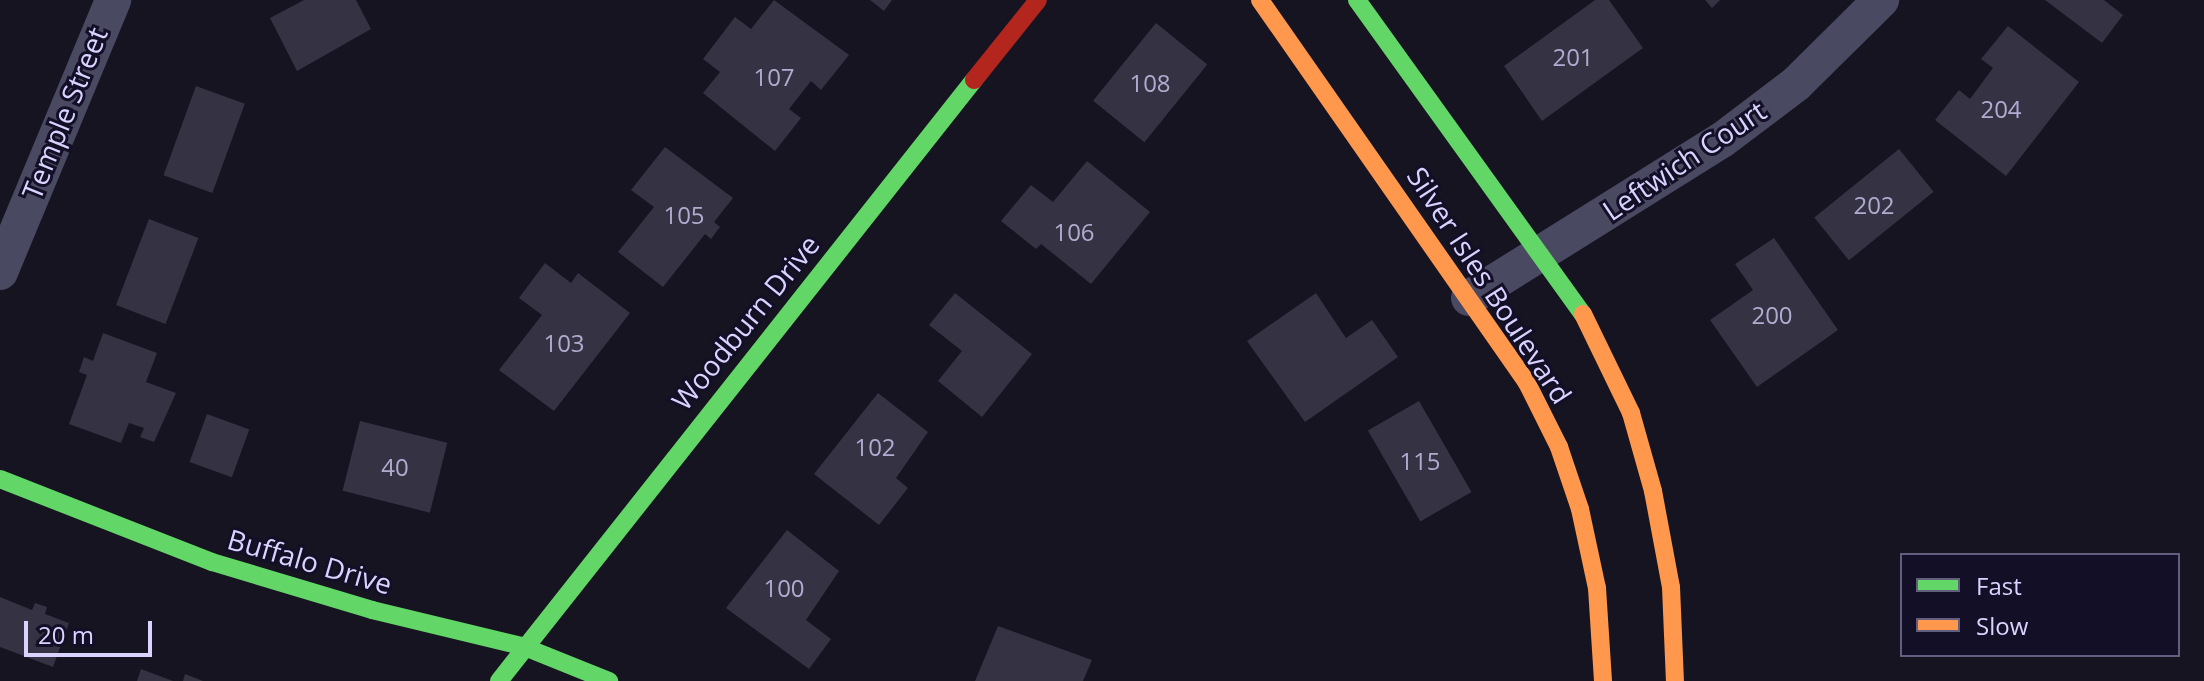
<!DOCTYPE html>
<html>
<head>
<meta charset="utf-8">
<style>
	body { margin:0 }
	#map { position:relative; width:2204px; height:681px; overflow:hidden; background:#161421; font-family:"Open Sans",sans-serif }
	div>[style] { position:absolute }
	.building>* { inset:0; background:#343243; transform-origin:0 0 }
	.street>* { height:36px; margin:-18px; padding:0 18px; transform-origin:18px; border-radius:18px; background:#4a4962 }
	.fast>* { height:18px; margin:-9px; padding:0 9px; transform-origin:9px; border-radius:9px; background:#63d668 }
	.slow>* { height:18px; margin:-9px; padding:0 9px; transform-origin:9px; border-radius:9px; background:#ff974d }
	.jam>* { height:18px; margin:-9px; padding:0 9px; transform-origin:9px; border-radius:9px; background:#b3261e }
	span { translate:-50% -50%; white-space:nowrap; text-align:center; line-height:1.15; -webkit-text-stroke:6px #130f26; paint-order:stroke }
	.number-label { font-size:24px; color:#b0acd0 }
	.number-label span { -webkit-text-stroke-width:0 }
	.street-label { font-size:28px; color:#d9d4ff }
	.legend { position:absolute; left:1900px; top:553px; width:280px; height:104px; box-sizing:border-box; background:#130f26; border:2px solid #625e7d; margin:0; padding:10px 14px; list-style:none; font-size:24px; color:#d9d4ff }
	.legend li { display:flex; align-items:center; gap:16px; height:40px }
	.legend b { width:40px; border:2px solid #625e7d }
	.scale { position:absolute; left:24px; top:621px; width:128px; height:36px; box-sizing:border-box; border:4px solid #d9d4ff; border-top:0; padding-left:10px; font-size:24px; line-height:28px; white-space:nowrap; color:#d9d4ff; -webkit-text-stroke:6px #130f26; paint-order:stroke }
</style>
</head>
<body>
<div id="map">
	<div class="building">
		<div style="clip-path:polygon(304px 0,356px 0,371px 29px,297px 71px,270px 18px)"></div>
		<div style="clip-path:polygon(774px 0,849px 55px,821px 90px,811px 81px,789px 109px,801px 118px,775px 151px,703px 93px,720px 72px,703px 59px,735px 17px,751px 29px)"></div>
		<div style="clip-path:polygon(870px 0,892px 0,884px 11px)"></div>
		<div style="clip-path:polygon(1595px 0,1609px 0,1643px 48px,1542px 121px,1504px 66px)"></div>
		<div style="clip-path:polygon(1705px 0,1720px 0,1712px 8px)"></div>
		<div style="clip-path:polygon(2045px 0,2104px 0,2123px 15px,2102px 43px)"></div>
		<div style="left:1156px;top:23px;width:66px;height:100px;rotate:39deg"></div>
		<div style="clip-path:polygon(2008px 26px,2079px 82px,2006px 176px,1935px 120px,1959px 90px,1970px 99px,1993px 68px,1981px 59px)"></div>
		<div style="left:196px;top:86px;width:52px;height:95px;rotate:20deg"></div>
		<div style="clip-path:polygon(665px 147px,733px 198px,714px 222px,720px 227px,711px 239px,705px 234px,663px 287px,618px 252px,654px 207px,631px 190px)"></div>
		<div style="left:1899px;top:149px;width:55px;height:109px;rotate:51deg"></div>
		<div style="clip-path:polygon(1087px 161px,1150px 212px,1091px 284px,1041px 244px,1036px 249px,1001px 221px,1031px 185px,1053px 202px)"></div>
		<div style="left:149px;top:219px;width:53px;height:92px;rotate:21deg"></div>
		<div style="clip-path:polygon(1774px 238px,1838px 330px,1757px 387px,1710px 320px,1753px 290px,1735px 264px)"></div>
		<div style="clip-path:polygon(545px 263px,571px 283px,578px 273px,630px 313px,554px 411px,499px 370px,542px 315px,519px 298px)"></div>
		<div style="clip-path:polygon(955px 293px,1032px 354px,982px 417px,938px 381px,962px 351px,929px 325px)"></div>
		<div style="clip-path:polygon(1316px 293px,1346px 338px,1372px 320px,1398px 357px,1305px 422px,1247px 341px)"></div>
		<div style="clip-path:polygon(103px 333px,157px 353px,146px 382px,176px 393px,154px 442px,140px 437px,144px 428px,129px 423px,121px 443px,69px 424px,87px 375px,79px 372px,84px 357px,93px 361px)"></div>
		<div style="clip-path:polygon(878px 393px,928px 432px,896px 478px,908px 488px,879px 525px,814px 474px)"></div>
		<div style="left:1419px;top:401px;width:105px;height:59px;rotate:60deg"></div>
		<div style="left:207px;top:414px;width:45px;height:51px;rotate:20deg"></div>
		<div style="left:360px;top:421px;width:90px;height:72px;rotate:14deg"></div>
		<div style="clip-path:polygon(787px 530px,839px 571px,806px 620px,831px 639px,809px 669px,726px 608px)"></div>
		<div style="clip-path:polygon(0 597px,32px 610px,35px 603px,47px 607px,45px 614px,69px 623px,53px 667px,0 647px)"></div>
		<div style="clip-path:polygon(998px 626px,1092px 660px,1083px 681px,975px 681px)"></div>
		<div style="clip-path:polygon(141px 669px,173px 681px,137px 681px)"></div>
		<div style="clip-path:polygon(185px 674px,203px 681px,183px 681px)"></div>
	</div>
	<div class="street">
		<div style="left:0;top:272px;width:295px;rotate:-67.4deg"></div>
		<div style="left:1469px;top:298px;width:298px;rotate:-32deg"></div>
		<div style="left:1722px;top:140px;width:93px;rotate:-37.1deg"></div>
		<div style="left:1796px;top:84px;width:120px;rotate:-44.7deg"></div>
	</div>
	<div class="fast">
		<div style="left:1357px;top:0;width:387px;rotate:54.3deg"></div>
		<div style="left:0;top:479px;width:228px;rotate:21.4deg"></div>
		<div style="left:212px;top:562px;width:167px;rotate:16.7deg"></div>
		<div style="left:372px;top:610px;width:154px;rotate:13.5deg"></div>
		<div style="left:522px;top:646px;width:94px;rotate:21.9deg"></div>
		<div style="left:499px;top:681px;width:766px;rotate:-51.68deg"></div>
	</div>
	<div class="slow">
		<div style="left:1260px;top:0;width:467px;rotate:55.1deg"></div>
		<div style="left:1527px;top:383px;width:72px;rotate:63.4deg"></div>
		<div style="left:1559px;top:447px;width:65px;rotate:71.3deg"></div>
		<div style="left:1580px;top:509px;width:81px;rotate:77.9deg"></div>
		<div style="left:1597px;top:588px;width:93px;rotate:86.3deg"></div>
		<div style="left:1583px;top:314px;width:110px;rotate:64.1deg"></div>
		<div style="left:1631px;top:413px;width:81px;rotate:74.2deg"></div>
		<div style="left:1653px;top:491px;width:98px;rotate:79.4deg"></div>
		<div style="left:1671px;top:587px;width:94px;rotate:87.6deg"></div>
	</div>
	<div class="jam">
		<div style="left:974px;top:80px;width:102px;rotate:-51.3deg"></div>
	</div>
	<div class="number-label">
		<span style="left:1573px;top:57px">201</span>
		<span style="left:774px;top:77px">107</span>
		<span style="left:1150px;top:83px">108</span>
		<span style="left:2001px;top:109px">204</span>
		<span style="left:1874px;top:205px">202</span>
		<span style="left:684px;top:215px">105</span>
		<span style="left:1074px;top:232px">106</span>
		<span style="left:1772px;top:315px">200</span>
		<span style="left:564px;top:343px">103</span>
		<span style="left:875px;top:447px">102</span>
		<span style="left:1420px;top:461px">115</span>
		<span style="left:395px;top:467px">40</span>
		<span style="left:784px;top:588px">100</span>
	</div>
	<div class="street-label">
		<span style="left:64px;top:113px;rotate:-68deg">Temple Street</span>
		<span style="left:1684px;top:160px;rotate:-34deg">Leftwich Court</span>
		<span style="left:1490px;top:285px;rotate:57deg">Silver Isles Boulevard</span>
		<span style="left:745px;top:322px;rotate:-51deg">Woodburn Drive</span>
		<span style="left:310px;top:561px;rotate:16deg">Buffalo Drive</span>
	</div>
	<ul class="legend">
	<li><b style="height:10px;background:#63d668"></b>Fast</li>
	<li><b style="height:10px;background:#ff974d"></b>Slow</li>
	</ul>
	<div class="scale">20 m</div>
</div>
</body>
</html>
